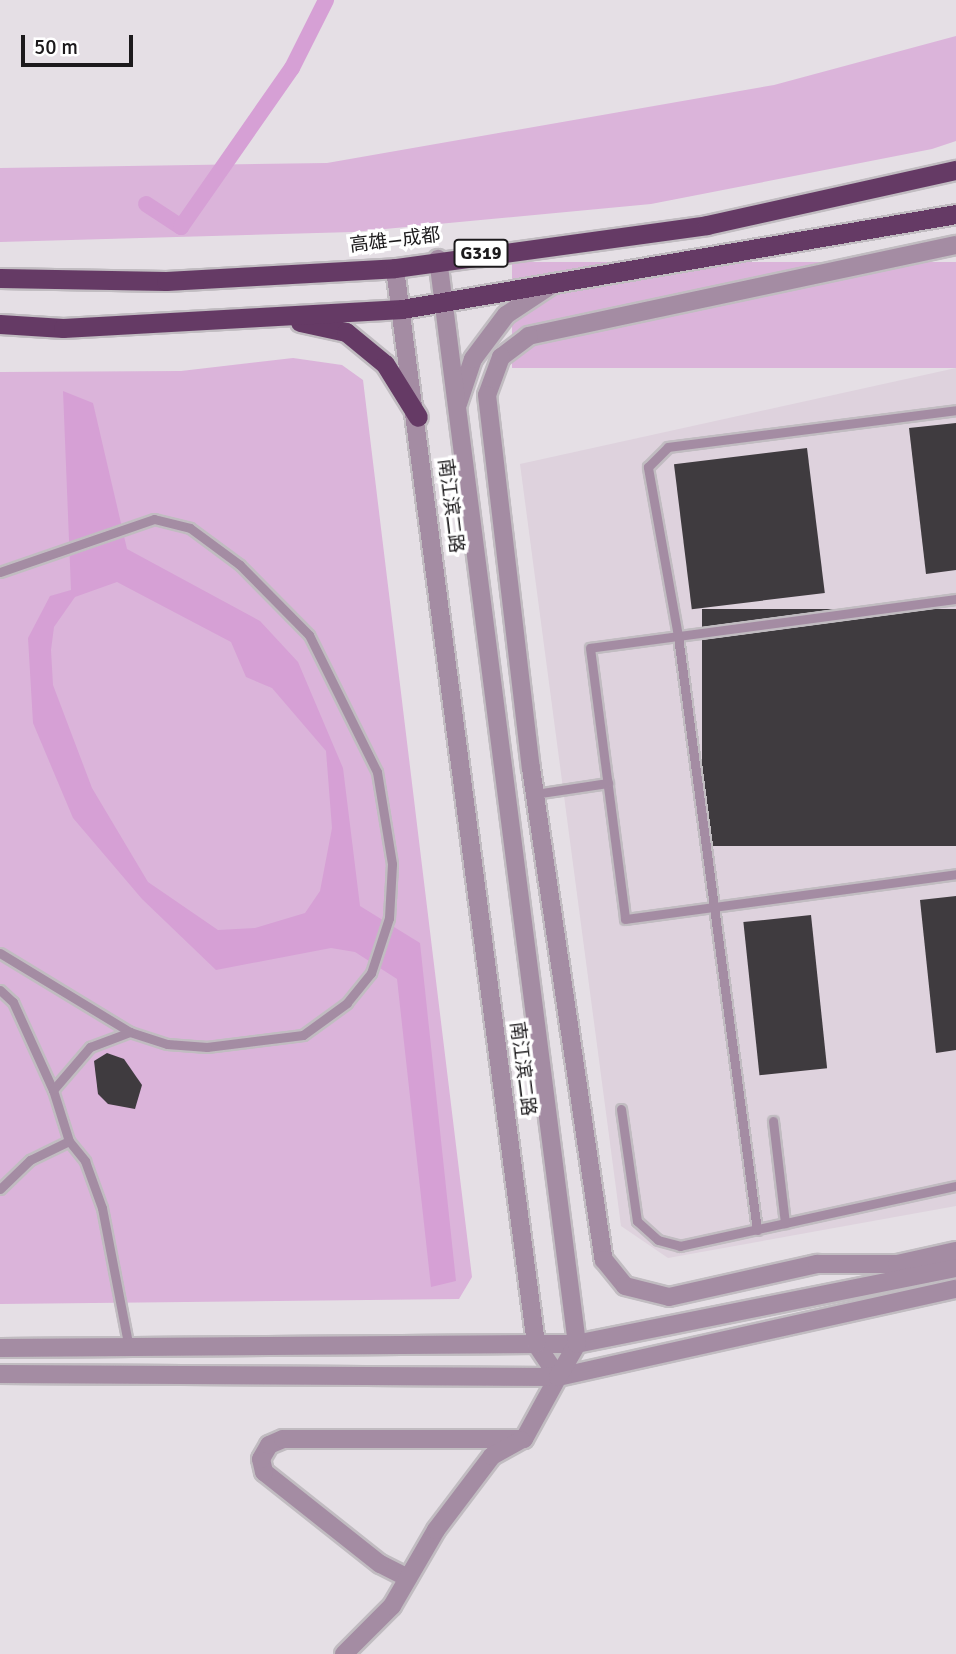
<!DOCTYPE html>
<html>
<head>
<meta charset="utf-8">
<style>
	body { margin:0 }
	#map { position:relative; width:956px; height:1654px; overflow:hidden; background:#e5dfe5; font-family:Signika,"Noto Sans SC",sans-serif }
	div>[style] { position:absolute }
	.built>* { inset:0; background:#ded2dd }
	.green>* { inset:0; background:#dbb4da; transform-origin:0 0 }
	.water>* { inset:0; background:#d6a0d5 }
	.canal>* { height:16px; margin:-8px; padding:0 8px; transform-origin:8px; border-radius:8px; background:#d6a0d5 }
	.building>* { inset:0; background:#3f3b3f; transform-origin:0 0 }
	.roads { filter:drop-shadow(2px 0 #c1bcc1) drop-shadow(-2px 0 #c1bcc1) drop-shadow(0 2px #c1bcc1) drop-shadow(0 -2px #c1bcc1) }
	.service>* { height:9px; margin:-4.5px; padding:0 4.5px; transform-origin:4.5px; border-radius:4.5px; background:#a48ca3 }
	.minor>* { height:18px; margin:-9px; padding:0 9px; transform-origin:9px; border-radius:9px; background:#a48ca3 }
	.tertiary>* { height:18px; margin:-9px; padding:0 9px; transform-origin:9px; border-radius:9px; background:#a48ca3 }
	.trunk>* { height:19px; margin:-9.5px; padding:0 9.5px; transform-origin:9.5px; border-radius:9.5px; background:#653a65 }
	span { translate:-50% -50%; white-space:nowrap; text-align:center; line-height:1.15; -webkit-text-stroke:7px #fff; paint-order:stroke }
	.shield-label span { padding:2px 5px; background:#fff; border:2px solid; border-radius:5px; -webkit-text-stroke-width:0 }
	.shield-label { font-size:18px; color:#1c1a1c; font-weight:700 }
	.street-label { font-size:19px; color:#1c1a1c }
	.scale { position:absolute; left:21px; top:35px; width:112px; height:32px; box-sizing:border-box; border:4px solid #1c1a1c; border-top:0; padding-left:9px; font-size:21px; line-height:24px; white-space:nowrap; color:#1c1a1c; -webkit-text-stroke:5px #fff; paint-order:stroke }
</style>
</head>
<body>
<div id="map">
	<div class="built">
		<div style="clip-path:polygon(956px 368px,956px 1206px,668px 1258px,621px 1226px,520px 464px)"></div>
	</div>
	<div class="green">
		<div style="clip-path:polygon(956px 36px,956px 141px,932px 149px,651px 204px,353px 232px,0 242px,0 168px,327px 163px,774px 85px)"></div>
		<div style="left:956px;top:262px;width:106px;height:444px;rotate:90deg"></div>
		<div style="clip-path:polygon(293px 358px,342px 365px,363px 380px,472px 1277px,459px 1299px,0 1304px,0 372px,181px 371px)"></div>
	</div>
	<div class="water">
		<div style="clip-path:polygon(evenodd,63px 391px,93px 403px,127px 549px,260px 621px,298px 662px,343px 768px,360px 906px,420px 943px,456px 1281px,431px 1287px,397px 979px,355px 952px,331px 948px,216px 970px,142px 899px,73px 818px,33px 723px,28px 638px,50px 596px,71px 590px,63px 391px,117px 582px,231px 642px,246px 677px,272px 688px,326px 751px,332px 828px,320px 891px,305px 913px,255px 928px,218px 930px,148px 882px,92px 788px,53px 685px,51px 650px,54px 627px,75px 597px,117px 582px)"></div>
	</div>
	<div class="canal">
		<div style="left:146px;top:204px;width:42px;rotate:33.3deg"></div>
		<div style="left:181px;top:227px;width:194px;rotate:-55.1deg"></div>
		<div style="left:292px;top:68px;width:76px;rotate:-63.4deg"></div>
	</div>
	<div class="building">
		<div style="clip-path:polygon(956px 423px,956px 570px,926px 574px,909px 428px)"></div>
		<div style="left:807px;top:448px;width:146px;height:134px;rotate:83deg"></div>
		<div style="left:956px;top:609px;width:237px;height:254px;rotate:90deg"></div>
		<div style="clip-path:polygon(956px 896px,956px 1050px,936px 1053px,920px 900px)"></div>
		<div style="left:811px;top:915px;width:154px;height:68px;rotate:84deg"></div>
		<div style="clip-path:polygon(107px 1053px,124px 1059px,142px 1085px,135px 1109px,108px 1104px,98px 1094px,94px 1061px)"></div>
	</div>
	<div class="roads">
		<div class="service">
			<div style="left:0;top:572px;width:163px;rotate:-19deg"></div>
			<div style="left:154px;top:519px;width:37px;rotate:14deg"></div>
			<div style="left:190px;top:528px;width:62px;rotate:36.5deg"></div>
			<div style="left:240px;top:565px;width:98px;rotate:45.4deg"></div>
			<div style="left:309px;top:635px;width:153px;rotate:63.6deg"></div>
			<div style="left:377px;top:772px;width:93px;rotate:80.7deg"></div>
			<div style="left:392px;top:864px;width:54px;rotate:93.2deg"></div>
			<div style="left:389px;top:918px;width:58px;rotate:108.1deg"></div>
			<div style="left:371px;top:973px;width:38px;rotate:129deg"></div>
			<div style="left:347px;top:1003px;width:54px;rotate:144deg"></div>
			<div style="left:303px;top:1035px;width:97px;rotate:172.9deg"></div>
			<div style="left:207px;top:1047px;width:40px;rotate:-175.7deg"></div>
			<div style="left:167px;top:1044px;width:39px;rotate:-162deg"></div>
			<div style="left:130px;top:1032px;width:152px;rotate:-148.7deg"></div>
			<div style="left:956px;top:599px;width:369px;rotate:172.4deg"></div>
			<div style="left:590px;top:648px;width:273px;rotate:82.6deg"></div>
			<div style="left:625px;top:919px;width:334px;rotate:-7.7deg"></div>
			<div style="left:535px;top:794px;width:74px;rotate:-8.6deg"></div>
			<div style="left:0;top:990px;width:18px;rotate:43deg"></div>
			<div style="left:13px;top:1002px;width:97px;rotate:65.6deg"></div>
			<div style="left:53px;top:1090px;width:53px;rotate:72.6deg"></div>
			<div style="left:69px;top:1141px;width:26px;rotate:51deg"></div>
			<div style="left:85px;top:1161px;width:50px;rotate:70.1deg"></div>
			<div style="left:102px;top:1208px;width:143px;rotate:79.1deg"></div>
			<div style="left:53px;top:1090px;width:57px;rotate:-49.3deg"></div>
			<div style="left:90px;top:1047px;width:43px;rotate:-20.6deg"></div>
			<div style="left:621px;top:1109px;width:113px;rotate:81.9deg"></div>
			<div style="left:637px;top:1221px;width:28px;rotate:42deg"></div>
			<div style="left:658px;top:1240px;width:23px;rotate:15deg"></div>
			<div style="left:680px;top:1246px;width:282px;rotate:-12.3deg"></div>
			<div style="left:773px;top:1121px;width:103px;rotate:83.3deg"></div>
			<div style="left:0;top:1189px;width:42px;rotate:-44deg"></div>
			<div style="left:30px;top:1160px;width:43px;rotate:-26deg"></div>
			<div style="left:757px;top:1230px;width:599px;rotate:-97.58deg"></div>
			<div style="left:678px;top:636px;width:172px;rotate:-100.1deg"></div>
			<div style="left:648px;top:467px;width:28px;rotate:-45deg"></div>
			<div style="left:668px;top:447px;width:290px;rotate:-7.3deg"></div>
		</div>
		<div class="minor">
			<div style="left:956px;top:245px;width:437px;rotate:168deg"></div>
			<div style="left:529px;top:336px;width:35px;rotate:143deg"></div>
			<div style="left:501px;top:357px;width:40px;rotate:110.2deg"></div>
			<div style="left:487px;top:395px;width:376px;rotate:83.3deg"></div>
			<div style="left:531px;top:768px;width:497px;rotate:81.6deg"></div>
			<div style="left:604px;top:1260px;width:33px;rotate:51deg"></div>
			<div style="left:625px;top:1286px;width:45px;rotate:14deg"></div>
			<div style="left:669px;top:1297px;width:152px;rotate:-12.6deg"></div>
			<div style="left:817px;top:1264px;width:80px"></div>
			<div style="left:897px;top:1264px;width:60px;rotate:-12.4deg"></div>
			<div style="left:408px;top:1578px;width:31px;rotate:-153deg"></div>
			<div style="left:380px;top:1564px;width:148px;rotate:-141.6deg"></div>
			<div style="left:264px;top:1472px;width:13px;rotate:-103deg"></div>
			<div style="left:261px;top:1459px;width:16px;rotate:-60deg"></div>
			<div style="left:269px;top:1445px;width:15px;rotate:-23deg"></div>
			<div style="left:283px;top:1439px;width:241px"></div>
			<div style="left:524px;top:1439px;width:71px;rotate:-61.3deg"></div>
			<div style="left:344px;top:1654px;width:68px;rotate:-45deg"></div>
			<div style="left:392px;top:1606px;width:88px;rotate:-59.9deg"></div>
			<div style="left:436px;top:1530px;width:93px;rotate:-52.9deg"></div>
			<div style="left:492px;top:1456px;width:33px;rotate:-29deg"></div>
		</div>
		<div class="tertiary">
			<div style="left:458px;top:404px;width:47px;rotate:-71.6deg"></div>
			<div style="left:473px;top:359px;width:55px;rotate:-53.1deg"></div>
			<div style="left:506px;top:315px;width:53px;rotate:-33.4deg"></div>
			<div style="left:956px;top:1268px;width:387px;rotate:168.7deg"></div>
			<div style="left:577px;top:1344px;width:41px;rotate:180deg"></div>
			<div style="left:536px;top:1344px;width:40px;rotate:56deg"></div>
			<div style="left:558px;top:1377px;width:408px;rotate:-12.5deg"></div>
			<div style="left:0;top:1348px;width:536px;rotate:-0.43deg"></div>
			<div style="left:536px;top:1344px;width:1085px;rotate:-97.47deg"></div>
			<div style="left:0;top:1374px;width:558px;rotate:0.31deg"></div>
			<div style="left:558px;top:1377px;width:38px;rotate:-60deg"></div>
			<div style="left:577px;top:1344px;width:1094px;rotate:-97.3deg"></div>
		</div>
		<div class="trunk">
			<div style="left:0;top:278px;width:166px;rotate:1deg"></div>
			<div style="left:166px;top:281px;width:229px;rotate:-3.2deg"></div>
			<div style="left:395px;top:268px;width:315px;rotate:-7.8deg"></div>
			<div style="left:707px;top:225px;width:255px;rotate:-12.5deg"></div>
			<div style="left:300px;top:322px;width:47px;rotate:12.3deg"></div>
			<div style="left:346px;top:332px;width:50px;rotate:39.4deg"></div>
			<div style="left:385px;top:364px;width:62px;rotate:58.1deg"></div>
			<div style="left:0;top:324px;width:63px;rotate:3.6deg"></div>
			<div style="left:63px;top:328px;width:340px;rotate:-3.2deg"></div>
			<div style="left:402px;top:309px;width:562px;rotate:-9.73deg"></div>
		</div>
	</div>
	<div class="shield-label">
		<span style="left:481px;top:253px">G319</span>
	</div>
	<div class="street-label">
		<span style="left:395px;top:241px;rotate:-7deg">高雄—成都</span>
		<span style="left:450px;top:506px;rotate:83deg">南江滨二路</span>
		<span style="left:522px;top:1069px;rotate:83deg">南江滨二路</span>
	</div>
	<div class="scale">50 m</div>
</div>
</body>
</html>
